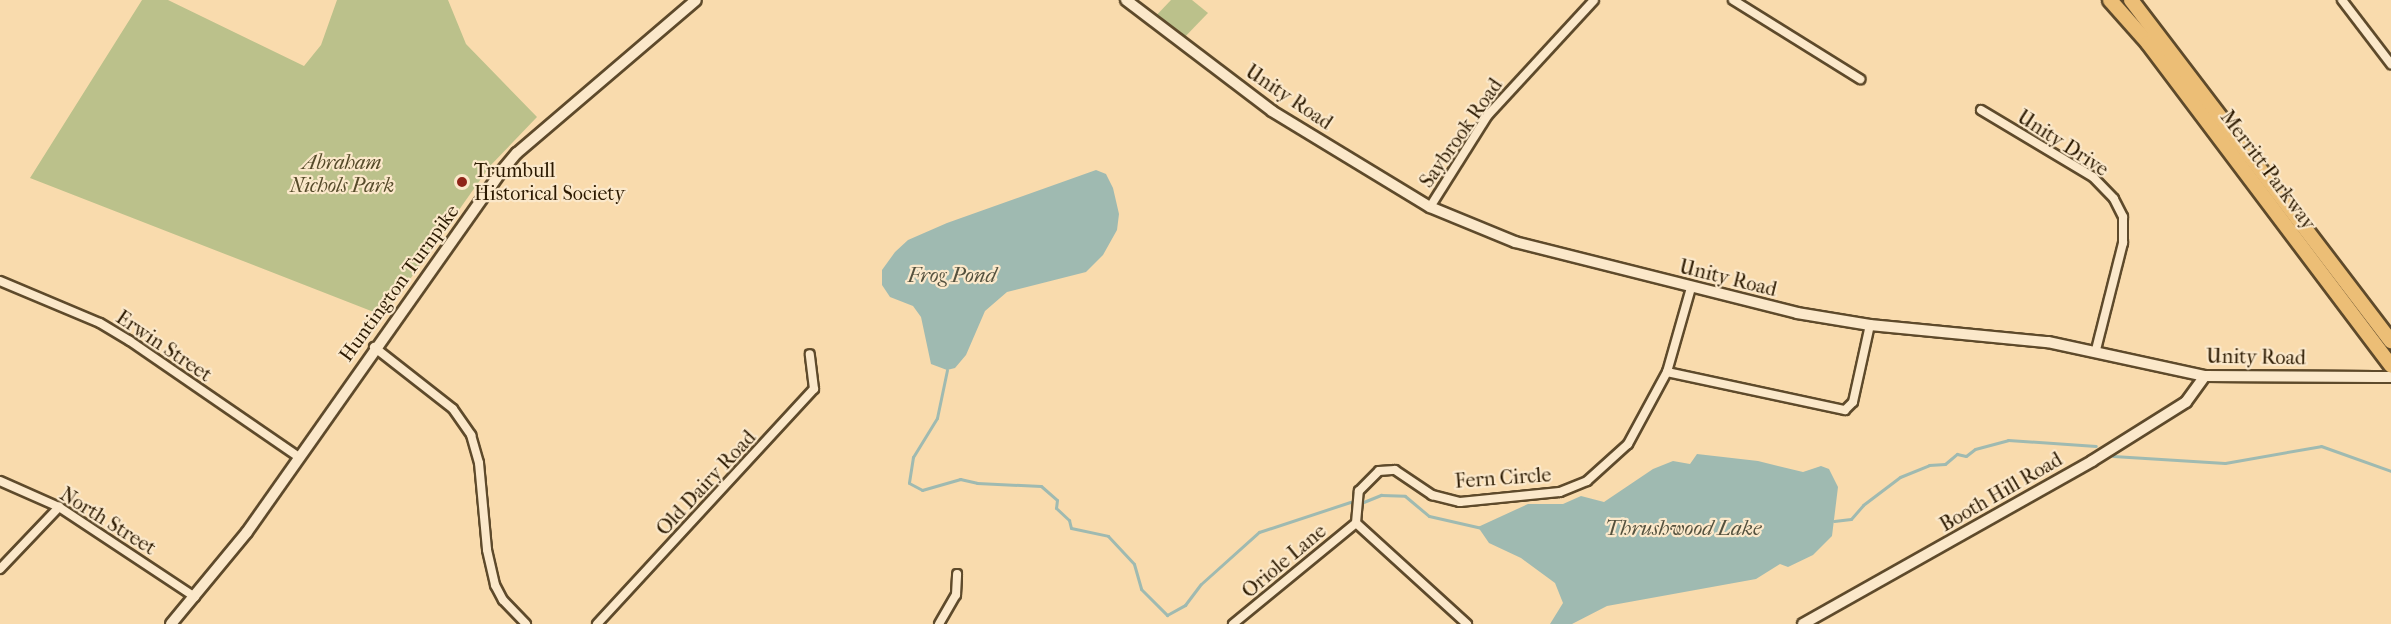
<!DOCTYPE html>
<html>
<head>
<meta charset="utf-8">
<style>
	body { margin:0 }
	#map { position:relative; width:2391px; height:624px; overflow:hidden; background:#f9dbad; font-family:"IM FELL French Canon",serif }
	div>[style] { position:absolute }
	.green>* { inset:0; background:#bbc18b }
	.water>* { inset:0; background:#9fbab1 }
	.stream>* { height:3px; margin:-1.5px; padding:0 1.5px; transform-origin:1.5px; border-radius:1.5px; background:#9fbab1 }
	.roads { filter:drop-shadow(2px 0 #5e4a2b) drop-shadow(-2px 0 #5e4a2b) drop-shadow(0 2px #5e4a2b) drop-shadow(0 -2px #5e4a2b) }
	.street>* { height:8px; margin:-4px; padding:0 4px; transform-origin:4px; border-radius:4px; background:#fbe8ca }
	.secondary>* { height:10px; margin:-5px; padding:0 5px; transform-origin:5px; border-radius:5px; background:#fbe8ca }
	.highway>* { height:14px; margin:-7px; padding:0 7px; transform-origin:7px; border-radius:7px; background:#ecbe76 }
	.dots>* { width:16px; height:16px; translate:-50% -50%; box-sizing:border-box; border:3px solid #fbe8ca; border-radius:50% }
	span { translate:-50% -50%; white-space:nowrap; text-align:center; line-height:1.15; -webkit-text-stroke:4.5px #fbe8ca; paint-order:stroke }
	.street-label { font-size:20px; color:#2b1900 }
	.park-label { font-size:20px; color:#564b2a; font-style:italic }
	.poi-label { font-size:20px; color:#2b1900 }
	.left { translate:0 -50%; text-align:left }
	.water-label { font-size:21px; color:#54513e; font-style:italic }
</style>
</head>
<body>
<div id="map">
	<div class="green">
		<div style="clip-path:polygon(142px 0,168px 0,304px 66px,321px 45px,337px 0,448px 0,466px 44px,537px 117px,490px 166px,384px 316px,30px 178px)"></div>
		<div style="clip-path:polygon(1171px 0,1192px 0,1208px 13px,1179px 43px,1151px 21px)"></div>
	</div>
	<div class="water">
		<div style="clip-path:polygon(1096px 170px,1106px 174px,1113px 188px,1119px 214px,1117px 230px,1103px 255px,1086px 272px,1007px 292px,985px 311px,966px 355px,955px 368px,947px 370px,931px 364px,921px 317px,913px 306px,890px 297px,882px 285px,882px 270px,895px 252px,908px 240px,947px 223px)"></div>
		<div style="clip-path:polygon(1697px 454px,1758px 461px,1803px 472px,1821px 466px,1829px 469px,1838px 487px,1832px 536px,1813px 555px,1788px 567px,1780px 564px,1756px 579px,1607px 606px,1572px 624px,1550px 624px,1563px 603px,1555px 583px,1521px 558px,1489px 543px,1478px 527px,1528px 504px,1563px 504px,1581px 496px,1604px 502px,1653px 469px,1673px 461px,1690px 464px)"></div>
	</div>
	<div class="stream">
		<div style="left:947px;top:370px;width:49px;rotate:101.8deg"></div>
		<div style="left:937px;top:418px;width:46px;rotate:121.6deg"></div>
		<div style="left:913px;top:457px;width:26px;rotate:99deg"></div>
		<div style="left:909px;top:483px;width:15px;rotate:28deg"></div>
		<div style="left:922px;top:490px;width:40px;rotate:-16deg"></div>
		<div style="left:960px;top:479px;width:17px;rotate:13deg"></div>
		<div style="left:977px;top:483px;width:64px;rotate:2.7deg"></div>
		<div style="left:1041px;top:486px;width:21px;rotate:41deg"></div>
		<div style="left:1057px;top:500px;width:8px;rotate:97deg"></div>
		<div style="left:1056px;top:508px;width:18px;rotate:43deg"></div>
		<div style="left:1069px;top:520px;width:8px;rotate:76deg"></div>
		<div style="left:1071px;top:528px;width:38px;rotate:12deg"></div>
		<div style="left:1108px;top:536px;width:38px;rotate:47deg"></div>
		<div style="left:1134px;top:564px;width:26px;rotate:74deg"></div>
		<div style="left:1141px;top:589px;width:37px;rotate:45deg"></div>
		<div style="left:1167px;top:615px;width:21px;rotate:-29deg"></div>
		<div style="left:1185px;top:605px;width:26px;rotate:-53deg"></div>
		<div style="left:1201px;top:584px;width:78px;rotate:-41.9deg"></div>
		<div style="left:1259px;top:532px;width:96px;rotate:-18.2deg"></div>
		<div style="left:2113px;top:456px;width:112px;rotate:3.6deg"></div>
		<div style="left:2225px;top:463px;width:97px;rotate:-10deg"></div>
		<div style="left:2321px;top:446px;width:74px;rotate:19.7deg"></div>
		<div style="left:1361px;top:503px;width:22px;rotate:-22deg"></div>
		<div style="left:1381px;top:495px;width:24px;rotate:2deg"></div>
		<div style="left:1405px;top:496px;width:31px;rotate:40deg"></div>
		<div style="left:1429px;top:516px;width:54px;rotate:12.8deg"></div>
		<div style="left:1834px;top:521px;width:17px;rotate:-7deg"></div>
		<div style="left:1851px;top:519px;width:18px;rotate:-49deg"></div>
		<div style="left:1863px;top:505px;width:46px;rotate:-37.1deg"></div>
		<div style="left:1900px;top:477px;width:31px;rotate:-22deg"></div>
		<div style="left:1929px;top:465px;width:16px;rotate:-4deg"></div>
		<div style="left:1945px;top:464px;width:16px;rotate:-40deg"></div>
		<div style="left:1957px;top:454px;width:9px;rotate:13deg"></div>
		<div style="left:1966px;top:456px;width:11px;rotate:-38deg"></div>
		<div style="left:1975px;top:449px;width:34px;rotate:-15deg"></div>
		<div style="left:2008px;top:440px;width:88px;rotate:3.9deg"></div>
	</div>
	<div class="roads">
		<div class="street">
			<div style="left:1733px;top:0;width:150px;rotate:31.9deg"></div>
			<div style="left:2342px;top:0;width:81px;rotate:52.6deg"></div>
			<div style="left:1981px;top:110px;width:131px;rotate:30.9deg"></div>
			<div style="left:2093px;top:177px;width:30px;rotate:46deg"></div>
			<div style="left:2114px;top:199px;width:20px;rotate:63deg"></div>
			<div style="left:2123px;top:217px;width:26px;rotate:90deg"></div>
			<div style="left:2123px;top:243px;width:110px;rotate:104.2deg"></div>
			<div style="left:1430px;top:207px;width:109px;rotate:-57.8deg"></div>
			<div style="left:1488px;top:115px;width:156px;rotate:-47.3deg"></div>
			<div style="left:0;top:281px;width:108px;rotate:22.8deg"></div>
			<div style="left:100px;top:323px;width:35px;rotate:31deg"></div>
			<div style="left:130px;top:341px;width:205px;rotate:34.5deg"></div>
			<div style="left:374px;top:347px;width:100px;rotate:38.1deg"></div>
			<div style="left:453px;top:409px;width:32px;rotate:55deg"></div>
			<div style="left:471px;top:435px;width:29px;rotate:74deg"></div>
			<div style="left:479px;top:463px;width:87px;rotate:84.7deg"></div>
			<div style="left:487px;top:550px;width:36px;rotate:77deg"></div>
			<div style="left:495px;top:585px;width:17px;rotate:62deg"></div>
			<div style="left:503px;top:600px;width:33px;rotate:46deg"></div>
			<div style="left:1667px;top:372px;width:182px;rotate:12.1deg"></div>
			<div style="left:1845px;top:410px;width:11px;rotate:-45deg"></div>
			<div style="left:1853px;top:402px;width:79px;rotate:-77.6deg"></div>
			<div style="left:0;top:481px;width:64px;rotate:23.8deg"></div>
			<div style="left:59px;top:507px;width:163px;rotate:33.5deg"></div>
			<div style="left:0;top:569px;width:86px;rotate:-46.4deg"></div>
			<div style="left:597px;top:624px;width:320px;rotate:-47.3deg"></div>
			<div style="left:814px;top:389px;width:35px;rotate:-97deg"></div>
			<div style="left:939px;top:624px;width:34px;rotate:-60deg"></div>
			<div style="left:956px;top:595px;width:21px;rotate:-87deg"></div>
			<div style="left:1233px;top:624px;width:159px;rotate:-39.4deg"></div>
			<div style="left:1467px;top:624px;width:150px;rotate:-137.7deg"></div>
			<div style="left:1356px;top:523px;width:32px;rotate:-85deg"></div>
			<div style="left:1359px;top:491px;width:28px;rotate:-45deg"></div>
			<div style="left:1379px;top:471px;width:16px;rotate:-4deg"></div>
			<div style="left:1395px;top:470px;width:45px;rotate:34deg"></div>
			<div style="left:1432px;top:495px;width:29px;rotate:14deg"></div>
			<div style="left:1460px;top:502px;width:100px;rotate:-5.7deg"></div>
			<div style="left:1560px;top:492px;width:29px;rotate:-22deg"></div>
			<div style="left:1587px;top:481px;width:55px;rotate:-42.1deg"></div>
			<div style="left:1628px;top:444px;width:82px;rotate:-61.6deg"></div>
			<div style="left:1667px;top:372px;width:87px;rotate:-74.1deg"></div>
		</div>
		<div class="secondary">
			<div style="left:1126px;top:0;width:183px;rotate:37.2deg"></div>
			<div style="left:1272px;top:111px;width:185px;rotate:31.3deg"></div>
			<div style="left:1430px;top:207px;width:92px;rotate:22.4deg"></div>
			<div style="left:1515px;top:242px;width:291px;rotate:14.1deg"></div>
			<div style="left:1797px;top:313px;width:74px;rotate:9.3deg"></div>
			<div style="left:1870px;top:325px;width:179px;rotate:5.5deg"></div>
			<div style="left:2048px;top:342px;width:161px;rotate:12.2deg"></div>
			<div style="left:2205px;top:376px;width:186px;rotate:0.3deg"></div>
			<div style="left:171px;top:624px;width:119px;rotate:-50.4deg"></div>
			<div style="left:247px;top:532px;width:439px;rotate:-54.8deg"></div>
			<div style="left:500px;top:173px;width:26px;rotate:-50deg"></div>
			<div style="left:517px;top:153px;width:235px;rotate:-40.5deg"></div>
			<div style="left:1803px;top:624px;width:332px;rotate:-29.4deg"></div>
			<div style="left:2092px;top:461px;width:111px;rotate:-32.1deg"></div>
			<div style="left:2186px;top:402px;width:32px;rotate:-54deg"></div>
		</div>
		<div class="highway">
			<div style="left:2110px;top:0;width:57px;rotate:48.5deg"></div>
			<div style="left:2148px;top:43px;width:404px;rotate:53deg"></div>
			<div style="left:2131px;top:0;width:429px;rotate:52.7deg"></div>
		</div>
	</div>
	<div class="dots">
		<div style="left:462px;top:182px;background:#8f2418"></div>
	</div>
	<div class="street-label">
		<span style="left:1289px;top:97px;rotate:34deg">Unity Road</span>
		<span style="left:1461px;top:133px;rotate:-55deg">Saybrook Road</span>
		<span style="left:2063px;top:143px;rotate:33deg">Unity Drive</span>
		<span style="left:2268px;top:170px;rotate:53deg">Merritt Parkway</span>
		<span style="left:1728px;top:278px;rotate:14deg">Unity Road</span>
		<span style="left:399px;top:283px;rotate:-54deg">Huntington Turnpike</span>
		<span style="left:164px;top:346px;rotate:34deg">Erwin Street</span>
		<span style="left:2256px;top:357px;rotate:1deg">Unity Road</span>
		<span style="left:1503px;top:478px;rotate:-4deg">Fern Circle</span>
		<span style="left:706px;top:483px;rotate:-47deg">Old Dairy Road</span>
		<span style="left:2001px;top:492px;rotate:-30deg">Booth Hill Road</span>
		<span style="left:108px;top:521px;rotate:32deg">North Street</span>
		<span style="left:1284px;top:561px;rotate:-40deg">Oriole Lane</span>
	</div>
	<div class="park-label">
		<span style="left:342px;top:174px">Abraham<br>Nichols Park</span>
	</div>
	<div class="poi-label">
		<span class="left" style="left:474px;top:182px">Trumbull<br>Historical Society</span>
	</div>
	<div class="water-label">
		<span style="left:952px;top:275px">Frog Pond</span>
		<span style="left:1683px;top:528px">Thrushwood Lake</span>
	</div>
</div>
</body>
</html>
